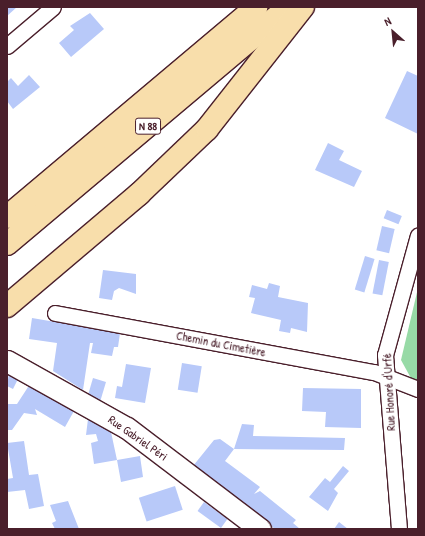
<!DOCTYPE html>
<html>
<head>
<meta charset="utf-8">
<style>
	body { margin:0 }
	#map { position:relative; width:425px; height:536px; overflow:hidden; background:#fff; font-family:"Patrick Hand",sans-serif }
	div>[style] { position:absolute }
	.green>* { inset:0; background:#97daa6 }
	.building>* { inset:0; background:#b8c9f9; transform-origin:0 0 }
	.roads { filter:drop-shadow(1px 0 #4a1f2b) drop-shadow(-1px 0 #4a1f2b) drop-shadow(0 1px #4a1f2b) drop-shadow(0 -1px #4a1f2b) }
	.street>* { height:15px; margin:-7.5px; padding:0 7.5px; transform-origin:7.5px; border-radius:7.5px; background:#fff }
	.secondary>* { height:21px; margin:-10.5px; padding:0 10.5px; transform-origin:10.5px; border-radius:10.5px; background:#fff }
	.highway>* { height:22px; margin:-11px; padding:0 11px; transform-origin:11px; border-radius:11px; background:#f8deab }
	span { translate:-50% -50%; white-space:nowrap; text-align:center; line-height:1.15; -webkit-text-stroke:3px #fff; paint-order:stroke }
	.shield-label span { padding:1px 3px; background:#fff; border:1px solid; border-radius:3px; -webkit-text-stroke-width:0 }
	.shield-label { font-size:11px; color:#4a1f2b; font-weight:700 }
	.street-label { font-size:12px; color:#4a1f2b }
	.frame { position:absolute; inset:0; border:8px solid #4a1f2b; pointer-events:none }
	.north { position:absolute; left:373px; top:12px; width:40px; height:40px; -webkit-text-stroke:3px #fff; paint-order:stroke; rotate:333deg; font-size:11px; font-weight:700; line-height:16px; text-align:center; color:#4a1f2b }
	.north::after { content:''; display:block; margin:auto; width:14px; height:18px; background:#4a1f2b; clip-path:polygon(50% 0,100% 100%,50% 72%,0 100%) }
</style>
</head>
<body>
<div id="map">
	<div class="green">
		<div style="clip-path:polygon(418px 288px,418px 391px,401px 360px)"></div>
	</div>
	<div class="building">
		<div style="clip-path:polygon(7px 7px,17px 7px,7px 16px)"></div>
		<div style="clip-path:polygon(90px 13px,104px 29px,71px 57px,59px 43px,74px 30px,70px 26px)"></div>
		<div style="clip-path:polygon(407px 71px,418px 76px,418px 134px,385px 118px)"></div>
		<div style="clip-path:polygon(29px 75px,40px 87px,13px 109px,7px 101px,7px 82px,11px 78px,18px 86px)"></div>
		<div style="clip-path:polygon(328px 143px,344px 151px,339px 160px,362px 171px,354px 187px,315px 170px)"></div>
		<div style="left:387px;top:210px;width:16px;height:9px;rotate:22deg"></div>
		<div style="left:382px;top:226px;width:13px;height:25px;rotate:13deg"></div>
		<div style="left:365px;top:256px;width:10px;height:35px;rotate:17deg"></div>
		<div style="left:379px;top:260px;width:10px;height:34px;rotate:11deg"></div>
		<div style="clip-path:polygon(103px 270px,136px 274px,136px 294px,119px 288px,114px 291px,112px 300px,99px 298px)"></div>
		<div style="clip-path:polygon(269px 283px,280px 286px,278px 297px,308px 303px,307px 332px,291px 328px,290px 333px,279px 331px,281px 320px,251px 313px,255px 298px,249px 297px,252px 285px,267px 289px)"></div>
		<div style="clip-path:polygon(32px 318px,120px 333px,118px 347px,114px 347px,112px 356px,91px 353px,93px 343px,90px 343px,83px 390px,53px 371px,57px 343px,29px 339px)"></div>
		<div style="left:182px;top:363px;width:20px;height:27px;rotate:9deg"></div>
		<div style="clip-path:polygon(126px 364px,151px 368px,145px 403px,115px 398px,117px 386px,122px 387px)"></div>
		<div style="clip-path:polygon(9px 373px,18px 379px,13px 389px,7px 386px)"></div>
		<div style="clip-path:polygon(93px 378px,106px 382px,100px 402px,88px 395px)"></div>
		<div style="clip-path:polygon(30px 384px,74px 411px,65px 427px,35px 409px,37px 415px,24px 413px,12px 430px,7px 430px,7px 404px,17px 404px)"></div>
		<div style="clip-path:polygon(303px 388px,361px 389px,361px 428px,325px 427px,326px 412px,302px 411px)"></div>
		<div style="clip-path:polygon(88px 419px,111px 432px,117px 460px,140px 456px,143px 477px,121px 482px,117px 460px,94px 464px,91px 443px,98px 441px,96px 434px,86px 435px)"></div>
		<div style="clip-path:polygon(242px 424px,254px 425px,253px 436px,345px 438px,344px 450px,234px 449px)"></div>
		<div style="clip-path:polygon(220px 439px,234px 449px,225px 461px,260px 487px,254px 494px,260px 491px,296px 520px,293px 523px,300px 529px,275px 529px,193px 466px,214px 440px)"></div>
		<div style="clip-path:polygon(24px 441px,29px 475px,38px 474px,44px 506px,29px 509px,25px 490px,7px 492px,7px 479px,13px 478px,7px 443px)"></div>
		<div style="clip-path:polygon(343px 466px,349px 471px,334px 489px,338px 493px,328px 511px,309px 497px,325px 478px,330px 482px)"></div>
		<div style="left:175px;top:486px;width:25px;height:38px;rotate:72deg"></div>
		<div style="clip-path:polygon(68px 501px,79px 529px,55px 529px,52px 523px,56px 521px,50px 505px)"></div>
		<div style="left:204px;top:502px;width:29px;height:11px;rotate:36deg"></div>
		<div style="clip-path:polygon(339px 522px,348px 529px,334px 529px)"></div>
	</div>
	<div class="roads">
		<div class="street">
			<div style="left:7px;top:46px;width:60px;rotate:-40.3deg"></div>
			<div style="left:55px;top:313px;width:324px;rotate:10.5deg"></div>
			<div style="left:374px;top:372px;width:47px;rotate:21.1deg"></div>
			<div style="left:399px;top:529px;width:175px;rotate:-94.6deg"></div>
			<div style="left:385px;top:355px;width:124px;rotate:-74.6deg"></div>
		</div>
		<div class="secondary">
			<div style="left:7px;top:361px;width:137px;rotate:29.2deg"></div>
			<div style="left:127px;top:428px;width:167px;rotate:37.2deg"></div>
		</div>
		<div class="highway">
			<div style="left:7px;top:217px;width:326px;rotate:-40.1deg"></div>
			<div style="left:7px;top:244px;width:368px;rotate:-40.1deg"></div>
			<div style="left:7px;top:306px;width:173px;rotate:-40.3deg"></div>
			<div style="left:139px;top:194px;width:94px;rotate:-43.7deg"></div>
			<div style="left:207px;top:129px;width:155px;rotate:-51.8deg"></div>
		</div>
	</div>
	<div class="shield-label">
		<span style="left:148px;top:126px">N 88</span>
	</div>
	<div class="street-label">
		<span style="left:221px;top:344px;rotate:11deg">Chemin du Cimetière</span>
		<span style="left:389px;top:392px;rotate:-93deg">Rue Honoré d'Urfé</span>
		<span style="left:138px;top:438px;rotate:35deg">Rue Gabriel Péri</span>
	</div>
	<div class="frame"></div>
	<div class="north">N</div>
</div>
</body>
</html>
